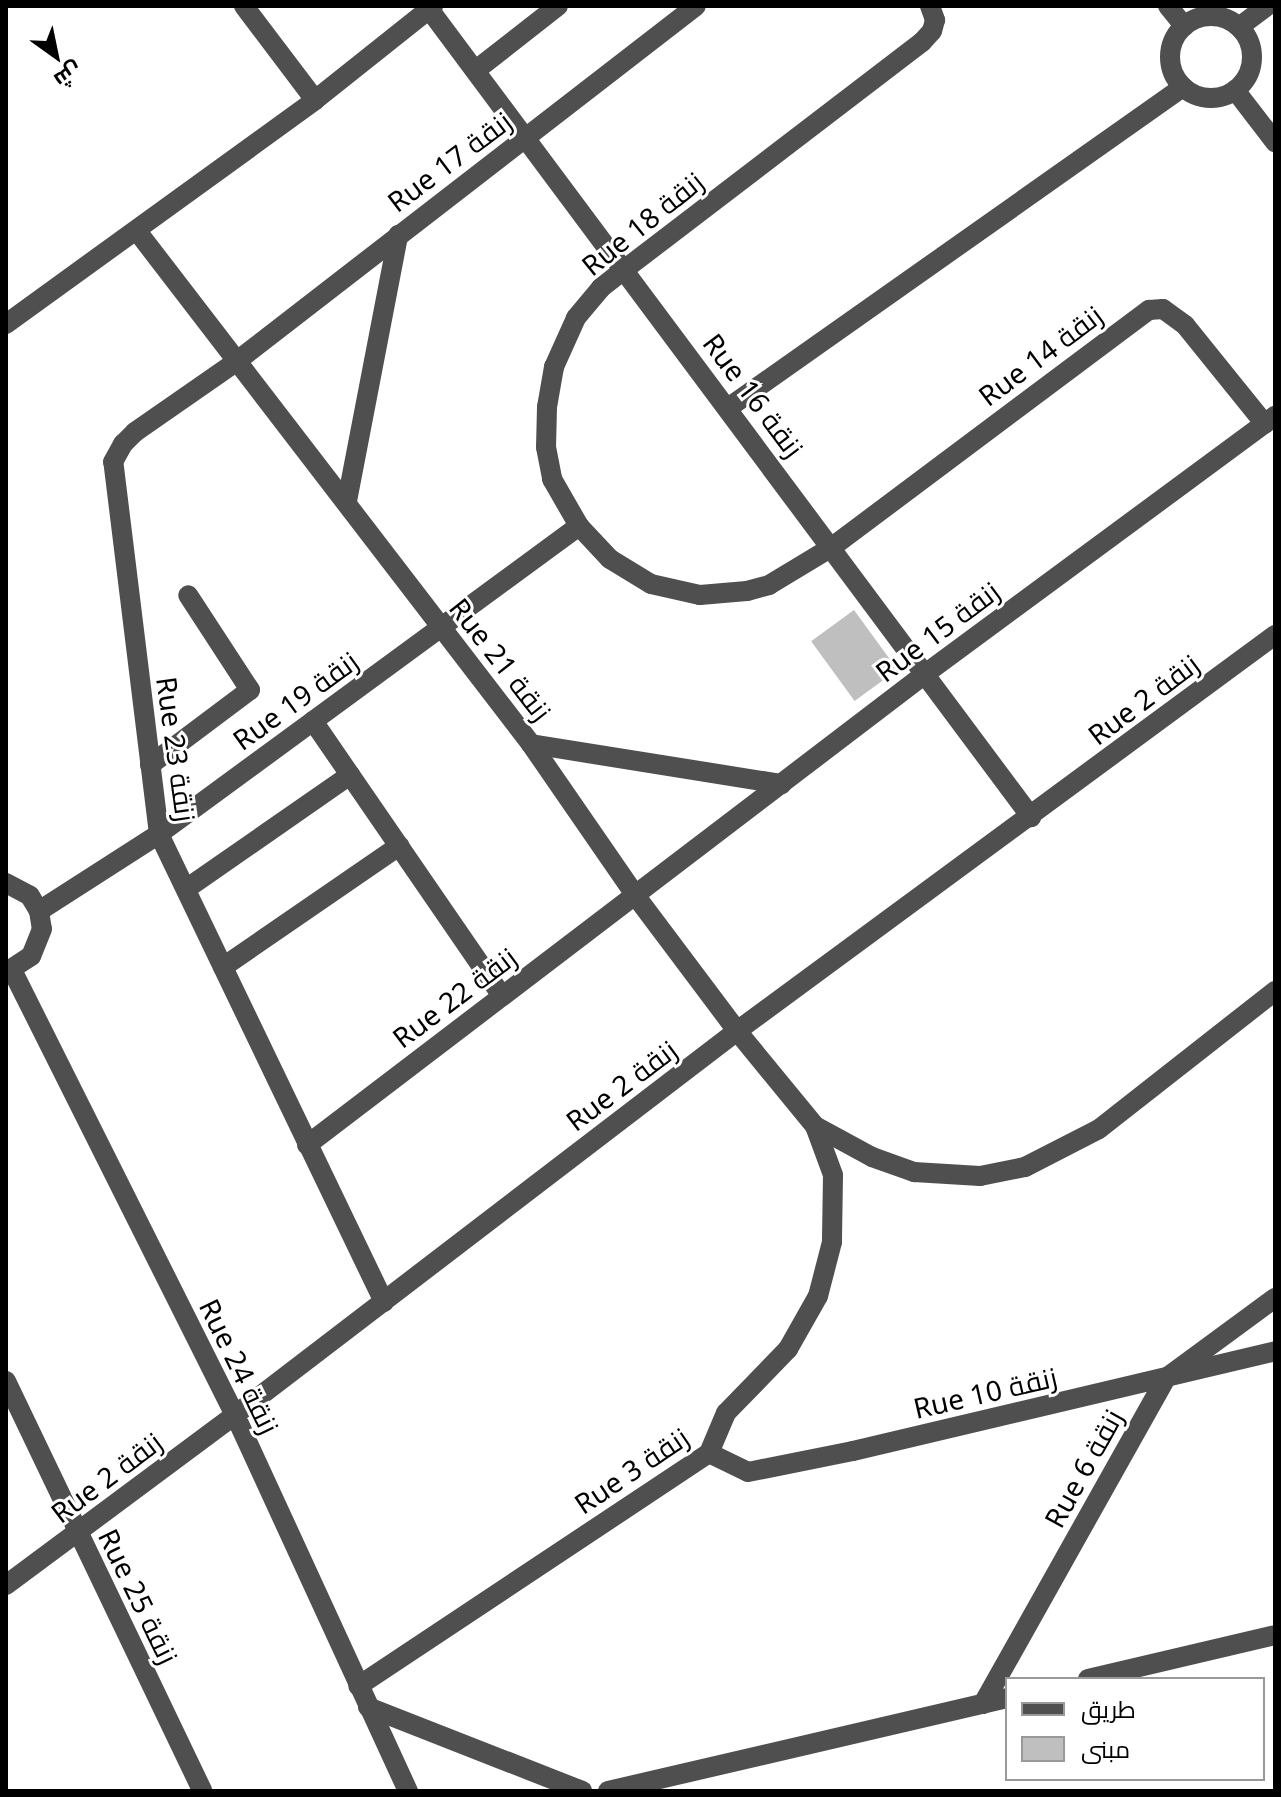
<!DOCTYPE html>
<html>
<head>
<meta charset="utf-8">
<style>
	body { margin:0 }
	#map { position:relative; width:1281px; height:1797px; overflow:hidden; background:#fff; font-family:"Noto Sans",Cairo,sans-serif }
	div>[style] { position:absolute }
	.building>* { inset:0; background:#bfbfbf; transform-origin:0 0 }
	.minor>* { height:20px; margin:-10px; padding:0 10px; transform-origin:10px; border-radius:10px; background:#4f4f4f }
	.minor>.ring { margin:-10px; padding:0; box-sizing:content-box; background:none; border:20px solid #4f4f4f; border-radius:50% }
	span { translate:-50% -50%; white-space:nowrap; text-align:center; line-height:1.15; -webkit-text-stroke:6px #fff; paint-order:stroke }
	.street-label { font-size:28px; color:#000 }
	.frame { position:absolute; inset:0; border:8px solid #000; pointer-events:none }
	.legend { position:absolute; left:1005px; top:1677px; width:260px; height:104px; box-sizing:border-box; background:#fff; border:2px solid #999; margin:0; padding:10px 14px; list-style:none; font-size:24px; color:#000 }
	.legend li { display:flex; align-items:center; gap:16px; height:40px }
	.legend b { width:40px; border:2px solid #999 }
	.north { position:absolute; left:16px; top:16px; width:80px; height:80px; -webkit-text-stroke:6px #fff; paint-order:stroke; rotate:147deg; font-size:22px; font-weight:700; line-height:32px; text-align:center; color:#000 }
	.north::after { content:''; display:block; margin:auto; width:28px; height:36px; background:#000; clip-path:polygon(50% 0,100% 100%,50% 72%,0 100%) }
</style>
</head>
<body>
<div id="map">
	<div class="building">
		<div style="left:854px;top:610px;width:74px;height:53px;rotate:54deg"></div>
	</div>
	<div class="minor">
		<div style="left:244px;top:6px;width:118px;rotate:52.9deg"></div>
		<div style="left:930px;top:6px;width:15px;rotate:70deg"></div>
		<div style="left:935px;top:20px;width:11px;rotate:105deg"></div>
		<div style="left:932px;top:31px;width:15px;rotate:132deg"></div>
		<div style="left:922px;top:42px;width:374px;rotate:142.6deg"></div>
		<div style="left:625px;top:269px;width:31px;rotate:142deg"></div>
		<div style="left:601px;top:288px;width:39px;rotate:130deg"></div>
		<div style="left:576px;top:318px;width:54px;rotate:114.2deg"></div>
		<div style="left:554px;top:367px;width:41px;rotate:99.9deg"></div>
		<div style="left:547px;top:407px;width:40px;rotate:91.4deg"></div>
		<div style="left:546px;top:447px;width:33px;rotate:79deg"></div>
		<div style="left:552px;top:479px;width:54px;rotate:60.1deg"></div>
		<div style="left:579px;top:526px;width:45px;rotate:46.8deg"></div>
		<div style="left:610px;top:559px;width:48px;rotate:31.4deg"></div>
		<div style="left:651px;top:584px;width:50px;rotate:12.7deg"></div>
		<div style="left:700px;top:595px;width:47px;rotate:-4.9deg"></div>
		<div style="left:747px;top:591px;width:23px;rotate:-15deg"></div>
		<div style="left:769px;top:585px;width:74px;rotate:-31.1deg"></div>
		<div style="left:832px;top:547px;width:396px;rotate:-36.8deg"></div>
		<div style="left:1149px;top:310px;width:14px;rotate:-4deg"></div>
		<div style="left:1163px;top:309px;width:27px;rotate:36deg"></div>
		<div style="left:1185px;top:325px;width:127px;rotate:51.1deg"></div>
		<div style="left:1168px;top:6px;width:26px;rotate:51deg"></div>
		<div style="left:429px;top:9px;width:1008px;rotate:53.31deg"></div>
		<div class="ring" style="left:1170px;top:16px;width:62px;height:62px"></div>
		<div style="left:1239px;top:27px;width:35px;rotate:-37deg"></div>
		<div style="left:476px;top:70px;width:104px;rotate:-38deg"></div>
		<div style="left:1235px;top:90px;width:66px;rotate:52.4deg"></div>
		<div style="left:137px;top:231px;width:647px;rotate:52.47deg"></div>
		<div style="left:531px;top:744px;width:183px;rotate:55.4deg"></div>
		<div style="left:635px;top:895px;width:170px;rotate:53.1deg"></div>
		<div style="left:737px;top:1031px;width:123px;rotate:50.6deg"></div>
		<div style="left:815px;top:1126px;width:52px;rotate:69.8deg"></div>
		<div style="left:833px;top:1175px;width:67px;rotate:90.9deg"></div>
		<div style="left:832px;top:1242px;width:56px;rotate:104.5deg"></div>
		<div style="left:818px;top:1296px;width:61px;rotate:119.5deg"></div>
		<div style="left:788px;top:1349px;width:89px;rotate:134.1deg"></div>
		<div style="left:726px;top:1413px;width:43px;rotate:113deg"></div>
		<div style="left:709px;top:1453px;width:421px;rotate:146.4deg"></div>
		<div style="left:6px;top:324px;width:382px;rotate:-35.9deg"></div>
		<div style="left:315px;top:100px;width:151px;rotate:-38.5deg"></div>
		<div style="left:728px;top:408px;width:557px;rotate:-35.2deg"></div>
		<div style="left:347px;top:501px;width:271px;rotate:-79.1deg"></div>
		<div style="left:313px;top:721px;width:334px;rotate:55.5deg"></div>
		<div style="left:531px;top:744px;width:254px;rotate:9.1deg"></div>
		<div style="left:150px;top:765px;width:125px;rotate:-36.9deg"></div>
		<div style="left:250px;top:690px;width:113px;rotate:-123.1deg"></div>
		<div style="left:6px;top:883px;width:27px;rotate:28deg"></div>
		<div style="left:30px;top:896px;width:17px;rotate:59deg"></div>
		<div style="left:39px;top:911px;width:18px;rotate:81deg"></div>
		<div style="left:42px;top:929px;width:29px;rotate:112deg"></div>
		<div style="left:31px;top:956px;width:30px;rotate:147deg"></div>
		<div style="left:186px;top:889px;width:200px;rotate:-34.8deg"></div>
		<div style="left:39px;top:911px;width:143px;rotate:-32.7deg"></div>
		<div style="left:159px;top:834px;width:521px;rotate:-36.25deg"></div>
		<div style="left:223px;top:967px;width:214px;rotate:-34.5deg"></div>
		<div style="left:12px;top:970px;width:498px;rotate:63.4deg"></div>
		<div style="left:235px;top:1415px;width:414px;rotate:65.3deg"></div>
		<div style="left:815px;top:1126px;width:65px;rotate:28.5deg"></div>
		<div style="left:872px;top:1157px;width:45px;rotate:19.7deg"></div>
		<div style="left:914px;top:1172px;width:66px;rotate:3.5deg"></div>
		<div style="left:980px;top:1176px;width:46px;rotate:-11.3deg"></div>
		<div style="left:1025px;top:1167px;width:83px;rotate:-27.2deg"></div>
		<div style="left:1099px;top:1129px;width:224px;rotate:-38.1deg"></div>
		<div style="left:307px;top:1145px;width:777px;rotate:-37.31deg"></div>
		<div style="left:925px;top:674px;width:435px;rotate:-36.4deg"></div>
		<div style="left:384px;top:1302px;width:519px;rotate:-115.68deg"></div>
		<div style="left:159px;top:834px;width:375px;rotate:-97deg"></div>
		<div style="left:113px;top:462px;width:21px;rotate:-61deg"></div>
		<div style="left:123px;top:444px;width:17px;rotate:-45deg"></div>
		<div style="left:135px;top:432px;width:124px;rotate:-34.8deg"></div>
		<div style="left:237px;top:361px;width:580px;rotate:-37.72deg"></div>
		<div style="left:6px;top:1381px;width:454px;rotate:64.4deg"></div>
		<div style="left:709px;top:1453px;width:43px;rotate:26deg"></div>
		<div style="left:748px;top:1472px;width:107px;rotate:-11.3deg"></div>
		<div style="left:853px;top:1451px;width:434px;rotate:-13.3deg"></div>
		<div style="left:6px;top:1585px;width:285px;rotate:-36.6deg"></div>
		<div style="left:235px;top:1415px;width:632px;rotate:-37.41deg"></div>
		<div style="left:737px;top:1031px;width:668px;rotate:-36.36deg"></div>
		<div style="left:1088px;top:1679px;width:192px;rotate:-13.2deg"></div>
		<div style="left:983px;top:1704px;width:374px;rotate:-60.7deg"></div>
		<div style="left:1166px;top:1378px;width:135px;rotate:-36.3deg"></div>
		<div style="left:368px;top:1707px;width:230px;rotate:21.4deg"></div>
		<div style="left:608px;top:1791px;width:410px;rotate:-13.1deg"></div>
	</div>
	<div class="street-label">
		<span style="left:449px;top:161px;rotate:-37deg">Rue 17 زنقة</span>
		<span style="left:642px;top:223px;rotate:-39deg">Rue 18 زنقة</span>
		<span style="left:1040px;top:355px;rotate:-37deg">Rue 14 زنقة</span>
		<span style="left:754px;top:395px;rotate:53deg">Rue 16 زنقة</span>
		<span style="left:937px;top:631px;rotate:-37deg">Rue 15 زنقة</span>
		<span style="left:501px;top:659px;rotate:52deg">Rue 21 زنقة</span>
		<span style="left:1143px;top:699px;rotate:-37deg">Rue 2 زنقة</span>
		<span style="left:295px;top:700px;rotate:-36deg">Rue 19 زنقة</span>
		<span style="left:177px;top:749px;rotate:82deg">Rue 23 زنقة</span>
		<span style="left:454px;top:997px;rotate:-37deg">Rue 22 زنقة</span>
		<span style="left:621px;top:1085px;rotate:-37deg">Rue 2 زنقة</span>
		<span style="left:240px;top:1366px;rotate:64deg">Rue 24 زنقة</span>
		<span style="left:985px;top:1392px;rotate:-13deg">Rue 10 زنقة</span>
		<span style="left:1083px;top:1468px;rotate:-61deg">Rue 6 زنقة</span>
		<span style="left:631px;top:1470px;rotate:-34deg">Rue 3 زنقة</span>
		<span style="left:106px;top:1477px;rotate:-37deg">Rue 2 زنقة</span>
		<span style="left:139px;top:1596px;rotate:64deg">Rue 25 زنقة</span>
	</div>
	<div class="frame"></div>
	<ul class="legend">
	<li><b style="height:10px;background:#4f4f4f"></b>طريق</li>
	<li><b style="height:22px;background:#bfbfbf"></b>مبنى</li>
	</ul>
	<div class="north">ش</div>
</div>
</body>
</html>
